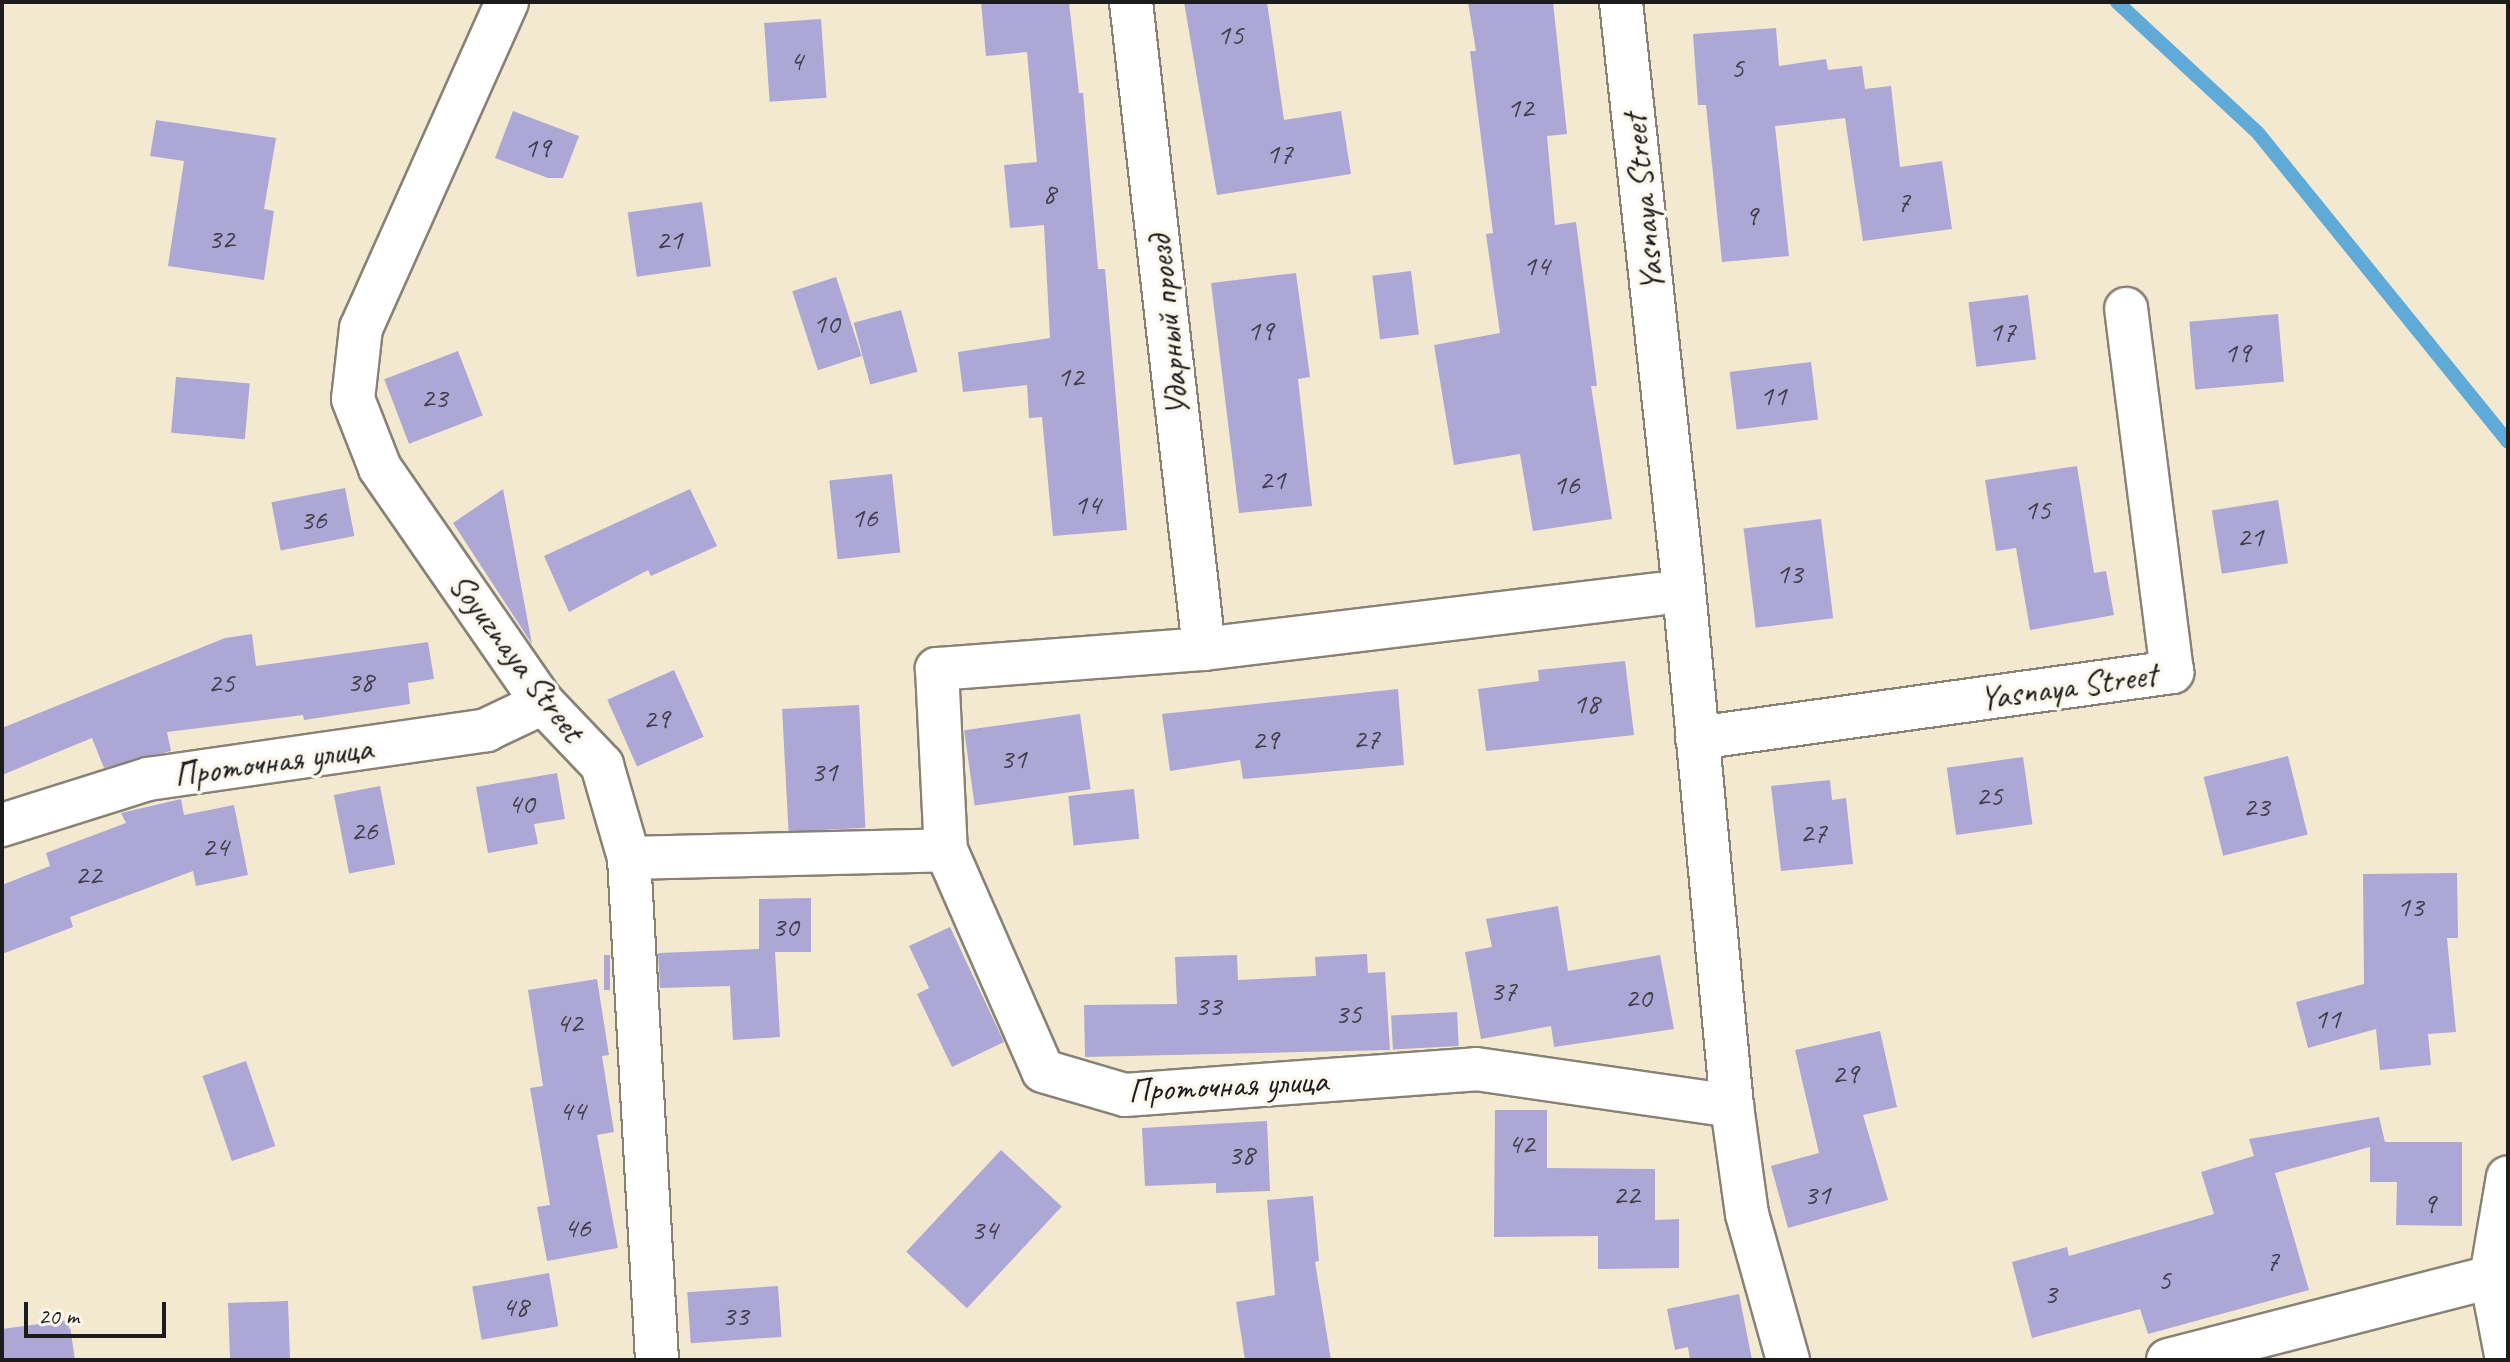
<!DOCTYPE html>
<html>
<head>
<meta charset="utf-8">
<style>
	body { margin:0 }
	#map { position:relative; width:2510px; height:1362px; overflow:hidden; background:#f3e9d0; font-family:Caveat,sans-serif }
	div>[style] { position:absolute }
	.stream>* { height:14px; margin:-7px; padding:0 7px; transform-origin:7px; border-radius:7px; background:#60aad8 }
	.building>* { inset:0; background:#ada7d5; transform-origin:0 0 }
	.roads { filter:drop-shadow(2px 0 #888276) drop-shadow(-2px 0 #888276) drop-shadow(0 2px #888276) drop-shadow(0 -2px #888276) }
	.minor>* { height:42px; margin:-21px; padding:0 21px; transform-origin:21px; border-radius:21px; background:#fff }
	span { translate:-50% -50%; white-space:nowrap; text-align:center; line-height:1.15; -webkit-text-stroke:7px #fbf7ec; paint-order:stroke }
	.number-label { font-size:30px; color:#403f4a }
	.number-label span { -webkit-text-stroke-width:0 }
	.street-label { font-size:34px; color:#1c1c1c }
	.frame { position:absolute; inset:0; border:4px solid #1c1c1c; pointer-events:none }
	.scale { position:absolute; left:24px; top:1302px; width:142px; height:36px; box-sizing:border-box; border:4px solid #1c1c1c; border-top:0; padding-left:10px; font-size:24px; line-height:28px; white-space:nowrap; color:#1c1c1c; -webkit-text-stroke:6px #fbf7ec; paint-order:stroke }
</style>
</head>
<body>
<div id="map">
	<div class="stream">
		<div style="left:2117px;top:2px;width:192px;rotate:42.9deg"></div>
		<div style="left:2258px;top:133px;width:397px;rotate:51deg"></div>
	</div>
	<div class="building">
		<div style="clip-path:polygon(981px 2px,1069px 2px,1079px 93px,1083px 93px,1098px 269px,1105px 269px,1127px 530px,1053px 536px,1042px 417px,1029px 418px,1027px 385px,963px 392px,958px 352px,1050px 338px,1044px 225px,1010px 228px,1004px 165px,1037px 162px,1027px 52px,986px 56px)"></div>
		<div style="clip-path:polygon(1184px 2px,1267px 2px,1284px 120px,1341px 111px,1351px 174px,1217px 195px)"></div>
		<div style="clip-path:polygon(1468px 2px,1553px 2px,1567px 134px,1547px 136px,1555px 225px,1576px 222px,1597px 386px,1591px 386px,1612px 519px,1533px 531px,1520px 454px,1454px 465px,1434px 345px,1500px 333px,1486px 234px,1493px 233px,1470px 51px,1476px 51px)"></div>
		<div style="left:821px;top:19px;width:79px;height:57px;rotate:86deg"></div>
		<div style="clip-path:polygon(1776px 28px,1779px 66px,1826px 59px,1828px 70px,1862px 66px,1865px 89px,1891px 86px,1900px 167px,1942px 161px,1952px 229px,1863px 241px,1845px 118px,1775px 126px,1789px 256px,1722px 262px,1706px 105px,1698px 105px,1693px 34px)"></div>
		<div style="clip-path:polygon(513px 111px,579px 136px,563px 178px,548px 178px,495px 158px)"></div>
		<div style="clip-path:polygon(156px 120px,276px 138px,264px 209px,274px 211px,264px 280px,168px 266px,184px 161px,150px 156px)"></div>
		<div style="left:702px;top:202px;width:65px;height:75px;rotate:82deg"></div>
		<div style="left:1411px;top:271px;width:64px;height:39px;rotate:83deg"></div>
		<div style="clip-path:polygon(1296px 273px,1310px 377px,1298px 379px,1312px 506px,1239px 513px,1211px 283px)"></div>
		<div style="left:836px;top:277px;width:83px;height:46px;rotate:72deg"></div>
		<div style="left:2028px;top:295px;width:65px;height:60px;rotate:83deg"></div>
		<div style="left:901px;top:310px;width:64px;height:49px;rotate:75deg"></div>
		<div style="left:2278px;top:314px;width:68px;height:89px;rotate:85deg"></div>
		<div style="left:458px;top:351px;width:69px;height:79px;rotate:69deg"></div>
		<div style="left:1811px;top:362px;width:58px;height:82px;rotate:83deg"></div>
		<div style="left:176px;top:377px;width:74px;height:56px;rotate:5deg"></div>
		<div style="clip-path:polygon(2077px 466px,2094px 573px,2106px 571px,2114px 615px,2030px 630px,2016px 548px,1996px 551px,1985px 480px)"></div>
		<div style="left:892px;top:474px;width:79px;height:63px;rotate:84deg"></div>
		<div style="left:345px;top:488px;width:49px;height:75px;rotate:79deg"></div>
		<div style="clip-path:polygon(503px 489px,532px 644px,453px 523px)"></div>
		<div style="clip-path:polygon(690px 489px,717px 546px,651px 576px,648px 570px,569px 612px,544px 556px)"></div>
		<div style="left:2278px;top:500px;width:64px;height:67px;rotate:81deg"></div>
		<div style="left:1821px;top:519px;width:100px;height:78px;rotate:83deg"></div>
		<div style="clip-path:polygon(252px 634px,256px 666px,428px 642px,434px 679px,408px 683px,410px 704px,304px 720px,303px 715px,167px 732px,171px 751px,104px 768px,92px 738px,2px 775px,2px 728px,225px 638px)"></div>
		<div style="clip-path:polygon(1625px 661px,1634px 735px,1486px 751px,1478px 689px,1539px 681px,1538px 670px)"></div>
		<div style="left:674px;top:670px;width:73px;height:73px;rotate:66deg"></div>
		<div style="clip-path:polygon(1398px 689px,1404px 765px,1243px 779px,1240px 760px,1170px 771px,1162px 714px)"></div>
		<div style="left:859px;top:705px;width:123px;height:77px;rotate:87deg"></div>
		<div style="left:1080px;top:714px;width:76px;height:117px;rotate:82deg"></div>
		<div style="left:2288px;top:756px;width:81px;height:87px;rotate:76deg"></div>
		<div style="left:2023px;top:757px;width:68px;height:77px;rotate:82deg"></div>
		<div style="clip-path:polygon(557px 773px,565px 819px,534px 824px,538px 844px,488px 853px,476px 787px)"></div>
		<div style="clip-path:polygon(1830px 780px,1832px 800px,1846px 798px,1853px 864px,1781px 871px,1771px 786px)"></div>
		<div style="left:380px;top:786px;width:80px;height:47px;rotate:79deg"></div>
		<div style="left:1134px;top:789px;width:50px;height:66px;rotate:84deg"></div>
		<div style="clip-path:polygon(181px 799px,184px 815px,234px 805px,248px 875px,196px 886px,193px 871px,70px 917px,73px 927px,2px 954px,2px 885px,50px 866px,46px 853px,126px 823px,121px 813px)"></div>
		<div style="clip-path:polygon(2457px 873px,2458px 938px,2447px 938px,2456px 1032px,2428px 1034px,2431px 1065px,2380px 1070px,2376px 1029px,2308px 1048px,2296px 1002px,2364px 984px,2363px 874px)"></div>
		<div style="clip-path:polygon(811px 898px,811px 952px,775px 952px,780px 1037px,733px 1040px,730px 986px,660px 988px,658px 953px,759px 949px,759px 899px)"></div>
		<div style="clip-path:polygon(1558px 906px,1568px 971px,1660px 955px,1674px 1029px,1554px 1047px,1551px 1026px,1481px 1039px,1465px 952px,1492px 947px,1486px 919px)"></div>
		<div style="clip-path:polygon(950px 927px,1004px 1042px,952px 1067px,917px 994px,929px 988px,909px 946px)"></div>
		<div style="clip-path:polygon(1367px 954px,1368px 973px,1385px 972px,1390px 1050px,1085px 1057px,1084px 1005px,1177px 1004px,1175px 957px,1237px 955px,1238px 980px,1316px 976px,1315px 957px)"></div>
		<div style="left:604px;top:955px;width:6px;height:35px"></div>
		<div style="clip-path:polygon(597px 979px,609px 1055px,602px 1056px,614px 1132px,597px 1135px,618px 1248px,547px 1261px,537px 1207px,550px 1205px,530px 1088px,543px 1086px,528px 990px)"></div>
		<div style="left:1457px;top:1012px;width:34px;height:66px;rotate:87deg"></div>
		<div style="clip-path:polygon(1880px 1031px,1897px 1107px,1863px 1115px,1888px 1200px,1788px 1228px,1771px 1166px,1819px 1153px,1795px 1050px)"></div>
		<div style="left:246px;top:1061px;width:90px;height:46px;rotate:71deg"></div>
		<div style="clip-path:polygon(1495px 1110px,1547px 1110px,1547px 1168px,1655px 1169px,1655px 1220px,1679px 1219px,1679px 1268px,1598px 1269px,1598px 1236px,1494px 1237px)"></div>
		<div style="clip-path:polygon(2379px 1117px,2385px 1142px,2462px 1142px,2462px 1226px,2396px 1225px,2397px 1182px,2370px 1182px,2370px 1147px,2275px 1173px,2309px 1290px,2148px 1334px,2140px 1309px,2032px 1338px,2012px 1262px,2067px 1247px,2069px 1256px,2214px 1214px,2201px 1172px,2254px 1156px,2249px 1139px)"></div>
		<div style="clip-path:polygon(1267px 1121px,1270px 1191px,1216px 1193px,1216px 1183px,1145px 1186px,1142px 1128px)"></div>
		<div style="left:1001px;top:1150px;width:83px;height:139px;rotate:43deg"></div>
		<div style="clip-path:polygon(1313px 1196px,1319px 1261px,1315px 1262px,1331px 1360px,1245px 1360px,1236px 1302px,1275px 1295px,1267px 1200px)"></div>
		<div style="left:549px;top:1273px;width:54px;height:78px;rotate:80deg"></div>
		<div style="left:778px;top:1286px;width:51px;height:91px;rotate:86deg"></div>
		<div style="clip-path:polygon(1739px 1294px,1752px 1360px,1690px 1360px,1688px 1347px,1675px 1350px,1667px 1309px)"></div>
		<div style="left:288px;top:1301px;width:59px;height:60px;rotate:88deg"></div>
		<div style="clip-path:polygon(69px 1320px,75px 1360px,2px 1360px,2px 1329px)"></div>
	</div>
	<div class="roads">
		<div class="minor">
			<div style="left:507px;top:2px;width:357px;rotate:114.1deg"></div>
			<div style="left:361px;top:328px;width:71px;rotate:96.4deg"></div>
			<div style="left:353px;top:399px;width:74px;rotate:68.6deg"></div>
			<div style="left:380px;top:468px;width:286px;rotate:55.3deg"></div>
			<div style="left:543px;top:703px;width:86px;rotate:46.4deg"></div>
			<div style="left:602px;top:765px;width:97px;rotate:73.8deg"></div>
			<div style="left:629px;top:858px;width:503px;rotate:86.81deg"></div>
			<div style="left:1131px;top:2px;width:651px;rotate:83.56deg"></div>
			<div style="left:1621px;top:2px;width:591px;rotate:83.88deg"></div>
			<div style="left:1684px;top:590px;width:518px;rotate:84.69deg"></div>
			<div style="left:1732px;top:1106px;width:109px;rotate:82.1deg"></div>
			<div style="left:1747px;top:1214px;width:152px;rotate:74.3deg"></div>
			<div style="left:1658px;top:594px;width:457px;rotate:173.1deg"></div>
			<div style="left:1204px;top:649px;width:268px;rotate:175.7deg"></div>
			<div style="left:937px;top:669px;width:181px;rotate:87.2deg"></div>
			<div style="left:946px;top:850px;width:241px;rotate:66.3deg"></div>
			<div style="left:1043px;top:1071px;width:85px;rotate:16.3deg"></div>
			<div style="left:1125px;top:1095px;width:352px;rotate:-4.2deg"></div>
			<div style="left:1476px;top:1069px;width:259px;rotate:8.2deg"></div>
			<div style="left:1697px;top:738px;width:480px;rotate:-7.9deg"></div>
			<div style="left:2172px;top:672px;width:366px;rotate:-97.2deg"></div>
			<div style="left:2px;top:825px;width:153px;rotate:-17.5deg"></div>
			<div style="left:148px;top:779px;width:342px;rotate:-8.2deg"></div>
			<div style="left:486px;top:730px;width:63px;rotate:-25.3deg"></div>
			<div style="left:629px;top:858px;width:317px;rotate:-1.4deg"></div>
			<div style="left:2168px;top:1360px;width:333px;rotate:-14.4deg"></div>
			<div style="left:2507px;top:1360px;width:85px;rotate:-100.9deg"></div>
			<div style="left:2491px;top:1277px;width:101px;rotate:-80.4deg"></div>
		</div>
	</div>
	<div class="number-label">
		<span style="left:1230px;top:34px">15</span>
		<span style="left:796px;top:60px">4</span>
		<span style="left:1737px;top:67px">5</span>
		<span style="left:1520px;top:107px">12</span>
		<span style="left:537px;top:147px">19</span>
		<span style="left:1279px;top:153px">17</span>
		<span style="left:1049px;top:193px">8</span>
		<span style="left:1903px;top:201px">7</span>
		<span style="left:1751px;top:215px">9</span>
		<span style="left:221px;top:238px">32</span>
		<span style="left:669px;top:239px">21</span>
		<span style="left:1536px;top:265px">14</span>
		<span style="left:826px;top:323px">10</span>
		<span style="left:1260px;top:330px">19</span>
		<span style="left:2002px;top:331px">17</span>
		<span style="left:2237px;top:352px">19</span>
		<span style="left:1070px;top:376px">12</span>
		<span style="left:1773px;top:395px">11</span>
		<span style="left:434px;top:397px">23</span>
		<span style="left:1272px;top:479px">21</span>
		<span style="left:1566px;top:484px">16</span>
		<span style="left:1087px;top:504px">14</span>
		<span style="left:2037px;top:509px">15</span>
		<span style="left:864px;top:517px">16</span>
		<span style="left:313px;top:519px">36</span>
		<span style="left:2250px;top:536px">21</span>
		<span style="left:1789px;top:573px">13</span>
		<span style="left:360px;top:681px">38</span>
		<span style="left:221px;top:682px">25</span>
		<span style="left:1586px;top:703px">18</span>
		<span style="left:656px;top:718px">29</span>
		<span style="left:1366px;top:738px">27</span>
		<span style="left:1265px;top:739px">29</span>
		<span style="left:1013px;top:758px">31</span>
		<span style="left:824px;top:771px">31</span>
		<span style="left:1989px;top:795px">25</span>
		<span style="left:521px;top:803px">40</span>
		<span style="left:2256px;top:806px">23</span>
		<span style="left:364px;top:830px">26</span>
		<span style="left:1813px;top:832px">27</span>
		<span style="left:215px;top:846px">24</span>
		<span style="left:88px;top:874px">22</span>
		<span style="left:2410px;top:906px">13</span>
		<span style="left:785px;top:926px">30</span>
		<span style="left:1503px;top:990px">37</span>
		<span style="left:1638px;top:997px">20</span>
		<span style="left:1208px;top:1005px">33</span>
		<span style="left:1348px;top:1013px">35</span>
		<span style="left:2327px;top:1018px">11</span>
		<span style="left:569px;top:1022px">42</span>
		<span style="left:1845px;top:1073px">29</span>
		<span style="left:572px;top:1110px">44</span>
		<span style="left:1521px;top:1143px">42</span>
		<span style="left:1241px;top:1154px">38</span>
		<span style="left:1626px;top:1194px">22</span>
		<span style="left:1817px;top:1194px">31</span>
		<span style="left:2429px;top:1203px">9</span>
		<span style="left:577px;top:1227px">46</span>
		<span style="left:984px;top:1229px">34</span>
		<span style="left:2272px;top:1260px">7</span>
		<span style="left:2164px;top:1279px">5</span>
		<span style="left:2050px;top:1293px">3</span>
		<span style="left:515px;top:1306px">48</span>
		<span style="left:735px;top:1315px">33</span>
	</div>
	<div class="street-label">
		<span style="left:1643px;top:203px;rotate:-96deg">Yasnaya Street</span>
		<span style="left:1168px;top:326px;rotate:-96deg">Ударный проезд</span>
		<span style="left:517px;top:657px;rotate:53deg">Soyuznaya Street</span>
		<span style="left:2068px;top:686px;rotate:-8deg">Yasnaya Street</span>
		<span style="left:273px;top:761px;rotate:-8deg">Проточная улица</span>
		<span style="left:1228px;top:1085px;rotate:-3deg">Проточная улица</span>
	</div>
	<div class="frame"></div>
	<div class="scale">20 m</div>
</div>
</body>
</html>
